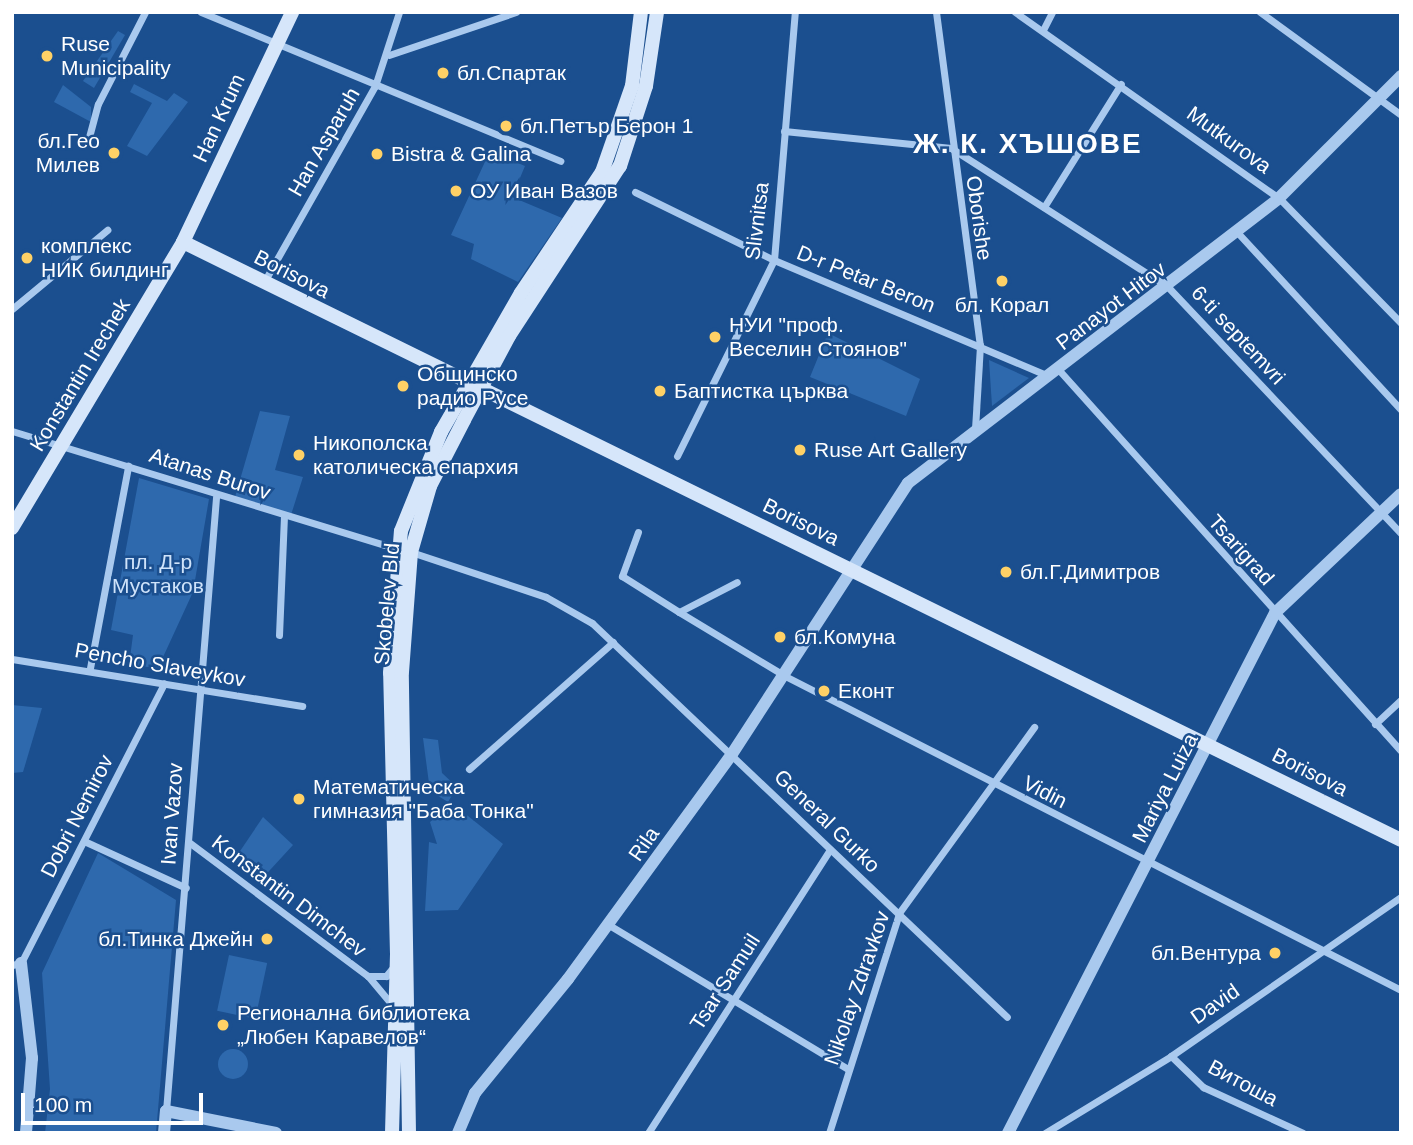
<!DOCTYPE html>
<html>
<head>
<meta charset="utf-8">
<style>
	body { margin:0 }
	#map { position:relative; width:1413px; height:1145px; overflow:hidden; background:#1b4f8f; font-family:Helvetica,sans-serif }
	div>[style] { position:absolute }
	.green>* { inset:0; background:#2e69ad; transform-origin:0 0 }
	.round { border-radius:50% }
	.minor>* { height:7px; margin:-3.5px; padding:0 3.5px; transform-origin:3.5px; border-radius:3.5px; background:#a9c9ee }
	.tertiary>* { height:12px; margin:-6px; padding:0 6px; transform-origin:6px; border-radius:6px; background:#a9c9ee }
	.secondary>* { height:14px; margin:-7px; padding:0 7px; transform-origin:7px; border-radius:7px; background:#d6e6fa }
	.dots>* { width:19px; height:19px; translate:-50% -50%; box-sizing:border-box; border:4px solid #1b4f8f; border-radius:50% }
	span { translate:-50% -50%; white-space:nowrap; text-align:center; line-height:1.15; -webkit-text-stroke:5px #1b4f8f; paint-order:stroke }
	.poi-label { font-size:21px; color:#fff }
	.left { translate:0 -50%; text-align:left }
	.right { translate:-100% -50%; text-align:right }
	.street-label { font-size:21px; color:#fff }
	.park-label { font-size:21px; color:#cfe3fa }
	.district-label { font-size:28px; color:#fff; font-weight:700; letter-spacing:2px }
	.frame { position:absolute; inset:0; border:14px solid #fff; pointer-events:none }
	.scale { position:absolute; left:21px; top:1093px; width:182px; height:32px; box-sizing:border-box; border:4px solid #fff; border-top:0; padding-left:9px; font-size:21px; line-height:24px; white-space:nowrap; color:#fff; -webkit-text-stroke:5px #1b4f8f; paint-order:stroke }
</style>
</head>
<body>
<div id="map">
	<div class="green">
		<div style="clip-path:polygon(118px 31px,125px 35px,94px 88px,83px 81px)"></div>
		<div style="clip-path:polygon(134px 84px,167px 101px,174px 93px,188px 102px,147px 156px,127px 146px,152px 103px,130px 92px)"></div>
		<div style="clip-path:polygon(63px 85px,91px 107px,91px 122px,54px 102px)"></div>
		<div style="clip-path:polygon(490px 151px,525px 166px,512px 197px,562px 218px,518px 282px,471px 259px,474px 244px,451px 235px)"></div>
		<div style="clip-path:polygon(828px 333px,920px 379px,906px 416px,810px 377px)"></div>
		<div style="clip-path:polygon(989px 360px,1029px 378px,992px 406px)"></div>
		<div style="clip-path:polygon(260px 411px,290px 416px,275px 470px,303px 477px,291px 515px,235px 497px)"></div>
		<div style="clip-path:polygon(139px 478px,209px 499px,193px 592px,158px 668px,129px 665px,133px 635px,111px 630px)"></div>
		<div style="clip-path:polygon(12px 705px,42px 708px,23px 772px,12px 773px)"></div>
		<div style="clip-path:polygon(423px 738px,438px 740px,442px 773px,457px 787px,448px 802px,430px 791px)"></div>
		<div style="clip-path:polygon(453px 804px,503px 844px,458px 910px,425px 911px,429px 842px,437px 844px,430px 822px)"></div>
		<div style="clip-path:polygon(263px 817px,293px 845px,259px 882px,234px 860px)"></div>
		<div style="clip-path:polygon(98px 853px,176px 900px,156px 1133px,45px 1133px,50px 1089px,42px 973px)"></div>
		<div style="left:229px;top:955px;width:39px;height:57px;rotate:12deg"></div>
		<div class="round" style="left:218px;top:1049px;width:30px;height:30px"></div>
	</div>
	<div class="minor">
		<div style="left:201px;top:12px;width:389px;rotate:22.5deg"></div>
		<div style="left:936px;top:12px;width:336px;rotate:82.5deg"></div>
		<div style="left:980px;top:345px;width:85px;rotate:93.4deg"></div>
		<div style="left:1015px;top:12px;width:323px;rotate:35.2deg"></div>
		<div style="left:1279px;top:198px;width:175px;rotate:45.7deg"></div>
		<div style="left:1260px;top:12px;width:175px;rotate:36.1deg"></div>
		<div style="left:1043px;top:30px;width:20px;rotate:-63deg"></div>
		<div style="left:389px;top:55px;width:134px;rotate:-18.7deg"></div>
		<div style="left:784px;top:131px;width:168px;rotate:5.8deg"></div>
		<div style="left:951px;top:148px;width:258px;rotate:32.6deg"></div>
		<div style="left:1168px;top:287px;width:339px;rotate:46.6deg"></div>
		<div style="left:89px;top:137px;width:34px;rotate:-75deg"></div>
		<div style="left:98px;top:104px;width:103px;rotate:-62.9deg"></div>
		<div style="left:635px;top:192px;width:155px;rotate:26.1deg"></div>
		<div style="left:774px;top:260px;width:298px;rotate:22.9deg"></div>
		<div style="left:1044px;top:207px;width:145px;rotate:-58deg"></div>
		<div style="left:1237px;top:232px;width:242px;rotate:47.3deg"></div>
		<div style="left:264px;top:282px;width:225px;rotate:-60.5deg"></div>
		<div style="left:375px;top:86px;width:78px;rotate:-72deg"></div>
		<div style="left:12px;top:309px;width:124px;rotate:-39.7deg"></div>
		<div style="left:1058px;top:369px;width:513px;rotate:48.08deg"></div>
		<div style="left:12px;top:431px;width:403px;rotate:17deg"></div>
		<div style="left:677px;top:456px;width:219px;rotate:-63.7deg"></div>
		<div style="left:774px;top:260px;width:249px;rotate:-85.2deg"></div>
		<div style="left:638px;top:532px;width:47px;rotate:110deg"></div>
		<div style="left:622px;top:576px;width:67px;rotate:32.3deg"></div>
		<div style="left:679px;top:612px;width:65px;rotate:-27.3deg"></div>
		<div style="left:411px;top:552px;width:142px;rotate:18.4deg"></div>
		<div style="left:546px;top:597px;width:53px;rotate:29.5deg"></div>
		<div style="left:592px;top:623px;width:572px;rotate:43.51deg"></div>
		<div style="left:679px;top:612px;width:124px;rotate:31.1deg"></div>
		<div style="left:785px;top:676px;width:691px;rotate:27.01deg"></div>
		<div style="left:279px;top:635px;width:119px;rotate:-87.6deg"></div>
		<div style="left:12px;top:659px;width:294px;rotate:9.2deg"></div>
		<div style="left:90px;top:668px;width:206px;rotate:-79.3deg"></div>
		<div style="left:1375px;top:724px;width:35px;rotate:-43deg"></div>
		<div style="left:469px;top:769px;width:192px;rotate:-41.4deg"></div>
		<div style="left:84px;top:841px;width:112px;rotate:24.7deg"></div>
		<div style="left:190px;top:843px;width:222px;rotate:36.8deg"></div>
		<div style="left:368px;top:976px;width:39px;rotate:50deg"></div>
		<div style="left:609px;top:925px;width:279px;rotate:31.1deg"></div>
		<div style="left:12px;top:965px;width:9px;rotate:-13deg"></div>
		<div style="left:21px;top:963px;width:314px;rotate:-62.9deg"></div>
		<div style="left:368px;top:976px;width:18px"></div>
		<div style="left:386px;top:976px;width:13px;rotate:-51deg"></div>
		<div style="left:1171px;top:1056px;width:45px;rotate:44.1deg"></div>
		<div style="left:1203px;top:1087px;width:110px;rotate:24.7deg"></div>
		<div style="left:166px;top:1111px;width:616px;rotate:-85.34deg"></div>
		<div style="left:648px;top:1133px;width:337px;rotate:-57.3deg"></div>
		<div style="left:829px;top:1133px;width:231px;rotate:-72.3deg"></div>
		<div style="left:899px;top:913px;width:230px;rotate:-54deg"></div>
		<div style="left:1045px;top:1133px;width:148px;rotate:-31.4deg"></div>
		<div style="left:1171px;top:1056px;width:280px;rotate:-34.7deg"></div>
	</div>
	<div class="tertiary">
		<div style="left:21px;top:963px;width:96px;rotate:83.4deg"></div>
		<div style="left:32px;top:1058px;width:75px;rotate:94.6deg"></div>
		<div style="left:164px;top:1133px;width:22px;rotate:-85deg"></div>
		<div style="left:166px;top:1111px;width:112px;rotate:11.3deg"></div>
		<div style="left:458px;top:1133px;width:43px;rotate:-67deg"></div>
		<div style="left:475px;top:1093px;width:147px;rotate:-50.8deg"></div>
		<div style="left:568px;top:979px;width:278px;rotate:-53.9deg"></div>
		<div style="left:732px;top:754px;width:323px;rotate:-57deg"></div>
		<div style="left:908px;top:483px;width:468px;rotate:-37.5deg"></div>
		<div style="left:1279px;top:198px;width:173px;rotate:-45deg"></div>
		<div style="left:1008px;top:1133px;width:585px;rotate:-62.82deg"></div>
		<div style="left:1275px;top:613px;width:173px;rotate:-43.4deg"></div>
	</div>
	<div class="secondary">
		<div style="left:183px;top:242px;width:1357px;rotate:26.15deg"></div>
		<div style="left:12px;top:528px;width:333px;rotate:-59.1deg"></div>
		<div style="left:183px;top:242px;width:255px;rotate:-64.6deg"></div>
		<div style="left:392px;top:1133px;width:179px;rotate:-88.4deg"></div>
		<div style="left:397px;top:954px;width:281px;rotate:-91.4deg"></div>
		<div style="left:390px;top:673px;width:142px;rotate:-85.6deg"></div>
		<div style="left:401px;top:531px;width:107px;rotate:-68deg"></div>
		<div style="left:441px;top:432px;width:160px;rotate:-60.1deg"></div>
		<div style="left:521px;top:293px;width:146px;rotate:-56.2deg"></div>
		<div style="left:602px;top:172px;width:91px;rotate:-70.8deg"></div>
		<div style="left:632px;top:86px;width:75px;rotate:-83.1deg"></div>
		<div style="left:409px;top:1133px;width:461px;rotate:-90.9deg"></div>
		<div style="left:402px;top:672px;width:120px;rotate:-85.7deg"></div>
		<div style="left:411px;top:552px;width:69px;rotate:-73.9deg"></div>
		<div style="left:430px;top:486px;width:74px;rotate:-62.7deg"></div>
		<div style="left:464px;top:420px;width:95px;rotate:-61.8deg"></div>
		<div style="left:509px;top:336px;width:203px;rotate:-56.9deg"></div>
		<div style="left:620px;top:166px;width:84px;rotate:-72deg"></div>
		<div style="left:646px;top:86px;width:75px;rotate:-81.5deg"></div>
	</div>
	<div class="dots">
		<div style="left:47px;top:56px;background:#ffd166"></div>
		<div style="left:443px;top:73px;background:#ffd166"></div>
		<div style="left:506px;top:126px;background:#ffd166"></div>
		<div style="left:114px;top:153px;background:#ffd166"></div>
		<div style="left:377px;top:154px;background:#ffd166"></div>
		<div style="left:456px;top:191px;background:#ffd166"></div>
		<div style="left:27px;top:258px;background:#ffd166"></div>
		<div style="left:1002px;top:281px;background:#ffd166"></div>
		<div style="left:715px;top:337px;background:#ffd166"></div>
		<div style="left:403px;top:386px;background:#ffd166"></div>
		<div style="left:660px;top:391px;background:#ffd166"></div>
		<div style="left:800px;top:450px;background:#ffd166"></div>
		<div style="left:299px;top:455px;background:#ffd166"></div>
		<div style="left:1006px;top:572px;background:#ffd166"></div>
		<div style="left:780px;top:637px;background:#ffd166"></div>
		<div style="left:824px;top:691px;background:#ffd166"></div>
		<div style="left:299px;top:799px;background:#ffd166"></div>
		<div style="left:267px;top:939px;background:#ffd166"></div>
		<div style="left:1275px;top:953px;background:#ffd166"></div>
		<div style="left:223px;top:1025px;background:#ffd166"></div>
	</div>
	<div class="poi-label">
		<span class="left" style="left:61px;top:56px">Ruse<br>Municipality</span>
		<span class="left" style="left:457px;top:73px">бл.Спартак</span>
		<span class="left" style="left:520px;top:126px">бл.Петър Берон 1</span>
		<span class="right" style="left:100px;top:153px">бл.Гео<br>Милев</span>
		<span class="left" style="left:391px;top:154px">Bistra &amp; Galina</span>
		<span class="left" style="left:470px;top:191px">ОУ Иван Вазов</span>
		<span class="left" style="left:41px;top:258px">комплекс<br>НИК билдинг</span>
		<span style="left:1002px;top:305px">бл. Корал</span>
		<span class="left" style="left:729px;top:337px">НУИ "проф.<br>Веселин Стоянов"</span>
		<span class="left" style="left:417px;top:386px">Общинско<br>радио Русе</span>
		<span class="left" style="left:674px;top:391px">Баптистка църква</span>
		<span class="left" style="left:313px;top:455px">Никополска<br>католическа епархия</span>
		<span class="left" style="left:814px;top:450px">Ruse Art Gallery</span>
		<span class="left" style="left:1020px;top:572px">бл.Г.Димитров</span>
		<span class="left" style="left:794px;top:637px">бл.Комуна</span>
		<span class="left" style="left:838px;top:691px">Еконт</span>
		<span class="left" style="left:313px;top:799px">Математическа<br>гимназия "Баба Тонка"</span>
		<span class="right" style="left:253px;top:939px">бл.Тинка Джейн</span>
		<span class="right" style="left:1261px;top:953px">бл.Вентура</span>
		<span class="left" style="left:237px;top:1025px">Регионална библиотека<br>„Любен Каравелов“</span>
	</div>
	<div class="street-label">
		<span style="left:219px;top:118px;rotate:-65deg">Han Krum</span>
		<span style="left:1229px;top:140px;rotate:36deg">Mutkurova</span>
		<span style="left:324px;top:142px;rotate:-60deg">Han Asparuh</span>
		<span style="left:979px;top:218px;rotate:82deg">Oborishe</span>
		<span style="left:757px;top:221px;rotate:-83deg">Slivnitsa</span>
		<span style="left:292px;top:274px;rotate:27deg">Borisova</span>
		<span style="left:866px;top:279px;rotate:22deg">D-r Petar Beron</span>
		<span style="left:1111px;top:306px;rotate:-37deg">Panayot Hitov</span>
		<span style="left:1238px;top:335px;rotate:47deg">6-ti septemvri</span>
		<span style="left:80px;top:375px;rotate:-59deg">Konstantin Irechek</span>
		<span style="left:210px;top:474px;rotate:18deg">Atanas Burov</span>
		<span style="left:801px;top:522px;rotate:26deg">Borisova</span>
		<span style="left:1241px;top:550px;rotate:48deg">Tsarigrad</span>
		<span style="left:387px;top:604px;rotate:-85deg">Skobelev Bld</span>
		<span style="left:160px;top:665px;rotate:10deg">Pencho Slaveykov</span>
		<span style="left:1310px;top:772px;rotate:27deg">Borisova</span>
		<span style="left:1165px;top:788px;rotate:-63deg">Mariya Luiza</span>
		<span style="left:1045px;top:792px;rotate:27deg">Vidin</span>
		<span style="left:172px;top:814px;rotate:-86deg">Ivan Vazov</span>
		<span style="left:77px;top:816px;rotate:-63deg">Dobri Nemirov</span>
		<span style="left:827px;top:821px;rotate:44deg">General Gurko</span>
		<span style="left:644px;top:844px;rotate:-55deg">Rila</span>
		<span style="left:289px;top:896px;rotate:37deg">Konstantin Dimchev</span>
		<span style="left:725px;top:982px;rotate:-57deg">Tsar Samuil</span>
		<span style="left:857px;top:988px;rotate:-71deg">Nikolay Zdravkov</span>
		<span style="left:1215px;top:1004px;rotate:-35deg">David</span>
		<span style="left:1243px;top:1083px;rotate:28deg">Витоша</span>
	</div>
	<div class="park-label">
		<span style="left:158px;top:574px">пл. Д-р<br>Мустаков</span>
	</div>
	<div class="district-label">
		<span style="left:1028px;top:144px">Ж. К. ХЪШОВЕ</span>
	</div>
	<div class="frame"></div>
	<div class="scale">100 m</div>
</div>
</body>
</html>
